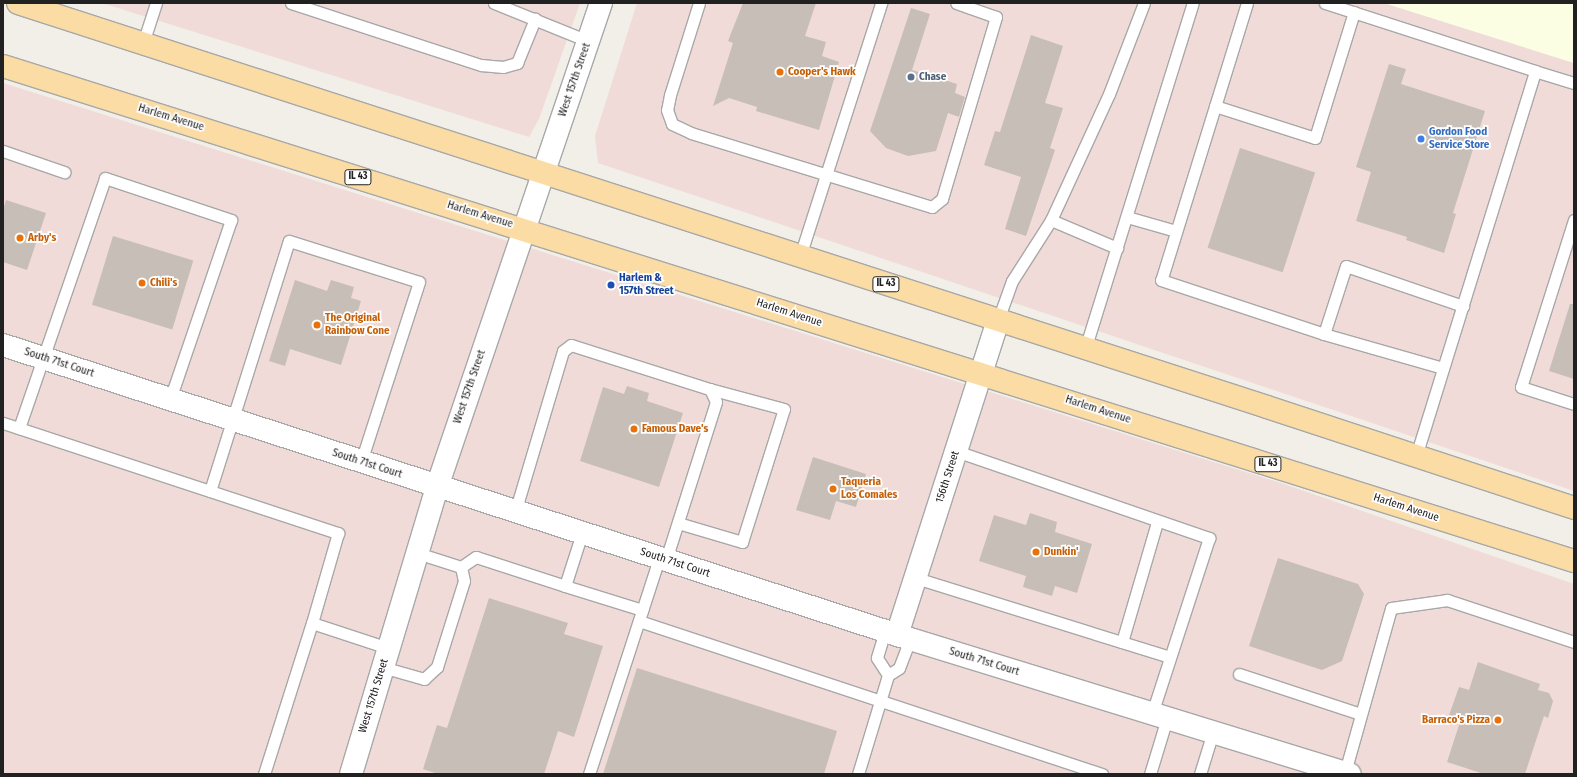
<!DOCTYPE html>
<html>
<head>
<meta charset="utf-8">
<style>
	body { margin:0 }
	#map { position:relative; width:1577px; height:777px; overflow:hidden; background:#f1efe8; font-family:"Fira Sans Condensed",sans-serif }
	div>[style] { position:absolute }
	.commercial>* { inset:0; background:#f1dbd8 }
	.education>* { inset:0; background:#fcfee4 }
	.building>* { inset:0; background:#c6beb7; transform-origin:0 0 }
	.roads { filter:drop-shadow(1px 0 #a8a8a8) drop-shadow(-1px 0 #a8a8a8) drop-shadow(0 1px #a8a8a8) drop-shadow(0 -1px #a8a8a8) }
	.lane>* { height:11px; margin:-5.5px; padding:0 5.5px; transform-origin:5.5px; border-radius:5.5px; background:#fff }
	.street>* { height:22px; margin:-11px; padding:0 11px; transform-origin:11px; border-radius:11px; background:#fff }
	.primary>* { height:22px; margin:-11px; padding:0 11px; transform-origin:11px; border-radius:11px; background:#fadca4 }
	.dots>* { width:11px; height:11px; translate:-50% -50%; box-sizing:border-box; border:2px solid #fff; border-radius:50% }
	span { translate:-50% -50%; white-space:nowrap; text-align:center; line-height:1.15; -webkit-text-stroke:3.5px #fff; paint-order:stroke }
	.shield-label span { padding:1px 3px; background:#fff; border:1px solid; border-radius:3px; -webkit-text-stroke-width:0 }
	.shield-label { font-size:10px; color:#212121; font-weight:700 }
	.food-label { font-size:11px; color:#c56008; font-weight:700 }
	.left { translate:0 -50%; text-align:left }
	.right { translate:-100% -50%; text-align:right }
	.service-label { font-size:11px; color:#4e5e75; font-weight:700 }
	.street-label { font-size:11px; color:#212121 }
	.shop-label { font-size:11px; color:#366cbe; font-weight:700 }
	.transit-label { font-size:11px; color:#164399; font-weight:700 }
	.frame { position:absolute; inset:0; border:4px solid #212121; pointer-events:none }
</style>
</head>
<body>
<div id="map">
	<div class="commercial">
		<div style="clip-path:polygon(102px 3px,580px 3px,539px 119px,529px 137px)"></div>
		<div style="clip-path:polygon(637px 3px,1384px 3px,1574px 63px,1574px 491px,598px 163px,595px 136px)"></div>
		<div style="clip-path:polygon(3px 83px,1281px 483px,1574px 584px,1574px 774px,3px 774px)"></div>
	</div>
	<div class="education">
		<div style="clip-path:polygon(1384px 3px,1574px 3px,1574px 63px)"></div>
	</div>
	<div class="building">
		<div style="clip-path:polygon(743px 3px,816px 3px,805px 36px,826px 42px,822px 56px,839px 62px,819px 130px,756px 111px,757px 107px,729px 98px,713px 106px,733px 43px,728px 41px)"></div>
		<div style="clip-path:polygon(911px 8px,930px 14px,912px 70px,957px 84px,955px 93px,965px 97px,959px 117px,948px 113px,936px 151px,908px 156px,886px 148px,870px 131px)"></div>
		<div style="clip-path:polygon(1031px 35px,1063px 46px,1045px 103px,1063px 108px,1050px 148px,1055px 150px,1026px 236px,1005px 229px,1021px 177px,984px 165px,995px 131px,1000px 132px)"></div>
		<div style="clip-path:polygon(1389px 64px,1406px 69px,1401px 84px,1485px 111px,1453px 213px,1456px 214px,1444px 253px,1406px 240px,1407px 237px,1356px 221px,1371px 172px,1356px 167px)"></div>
		<div style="left:1240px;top:148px;width:79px;height:105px;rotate:18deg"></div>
		<div style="clip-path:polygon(6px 200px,46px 213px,27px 270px,3px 262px,3px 210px)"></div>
		<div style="left:113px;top:236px;width:84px;height:72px;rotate:17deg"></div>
		<div style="clip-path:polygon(295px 280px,327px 291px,331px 280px,354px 287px,351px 298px,361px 301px,341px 365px,290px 349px,285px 366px,269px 361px)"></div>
		<div style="clip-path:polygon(1570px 304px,1574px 304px,1574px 379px,1549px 371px)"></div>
		<div style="clip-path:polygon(627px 386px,649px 393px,647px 401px,683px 413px,659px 487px,580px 461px,603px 387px,624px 394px)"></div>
		<div style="clip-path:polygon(813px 457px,866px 474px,856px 507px,836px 501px,830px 520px,796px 510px)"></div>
		<div style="clip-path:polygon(1030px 513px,1057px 522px,1055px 532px,1092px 544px,1077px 593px,1055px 586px,1052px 596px,1023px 587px,1026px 576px,979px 561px,994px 515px,1026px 525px)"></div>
		<div style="clip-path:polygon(1278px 558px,1358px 584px,1364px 594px,1342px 661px,1322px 670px,1249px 646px)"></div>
		<div style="clip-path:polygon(489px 598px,568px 623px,564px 634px,603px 646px,574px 737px,558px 731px,544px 774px,438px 774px,423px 769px,437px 725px,447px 728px)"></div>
		<div style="clip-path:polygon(1478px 662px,1540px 684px,1538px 690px,1549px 693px,1553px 701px,1548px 718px,1544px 716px,1525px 774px,1484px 774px,1447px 762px,1460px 722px,1448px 718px,1459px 687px,1469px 690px)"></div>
		<div style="clip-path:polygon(637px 668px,837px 731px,824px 774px,603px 774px)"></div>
	</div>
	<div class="roads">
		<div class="lane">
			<div style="left:291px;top:3px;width:200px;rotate:18.1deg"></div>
			<div style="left:481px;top:65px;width:22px;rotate:5deg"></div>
			<div style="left:503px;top:67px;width:15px;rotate:-16deg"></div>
			<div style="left:517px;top:63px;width:48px;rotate:-67.8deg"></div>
			<div style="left:494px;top:3px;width:101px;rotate:22deg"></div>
			<div style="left:699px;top:3px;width:96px;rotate:107.5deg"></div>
			<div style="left:670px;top:95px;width:15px;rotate:101deg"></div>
			<div style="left:667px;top:110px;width:15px;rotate:70deg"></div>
			<div style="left:672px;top:124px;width:21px;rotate:25deg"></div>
			<div style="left:691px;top:133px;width:252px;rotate:17.1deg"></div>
			<div style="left:932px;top:207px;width:13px;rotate:-39deg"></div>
			<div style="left:942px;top:199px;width:190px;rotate:-73.5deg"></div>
			<div style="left:996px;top:17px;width:42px;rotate:-160.7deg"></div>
			<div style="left:1247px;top:3px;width:290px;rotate:107.2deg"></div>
			<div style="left:1161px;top:280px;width:172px;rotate:18.3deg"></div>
			<div style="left:1325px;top:3px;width:221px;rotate:17.9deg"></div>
			<div style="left:143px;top:43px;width:42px;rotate:-72deg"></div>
			<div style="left:1215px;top:106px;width:105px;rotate:17.7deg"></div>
			<div style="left:1315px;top:138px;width:132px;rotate:-72.8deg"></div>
			<div style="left:3px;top:151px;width:65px;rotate:19deg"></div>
			<div style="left:1127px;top:217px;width:51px;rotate:15.9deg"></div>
			<div style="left:1051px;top:220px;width:72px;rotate:23deg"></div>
			<div style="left:1574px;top:220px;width:175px;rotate:107.6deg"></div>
			<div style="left:1521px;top:387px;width:56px;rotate:17.8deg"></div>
			<div style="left:800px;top:256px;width:266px;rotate:-72.2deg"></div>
			<div style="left:998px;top:320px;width:41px;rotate:-70.3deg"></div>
			<div style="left:1012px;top:281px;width:72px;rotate:-57.4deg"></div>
			<div style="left:1051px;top:220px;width:139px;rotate:-65.3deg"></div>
			<div style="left:1109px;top:94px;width:97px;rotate:-69deg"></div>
			<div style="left:1085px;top:349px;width:362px;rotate:-72.7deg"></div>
			<div style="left:1443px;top:368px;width:124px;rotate:-164.1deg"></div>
			<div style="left:1324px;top:334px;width:71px;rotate:-72.1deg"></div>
			<div style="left:1346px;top:266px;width:124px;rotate:18.9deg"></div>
			<div style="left:3px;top:423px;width:353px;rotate:18.2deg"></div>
			<div style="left:338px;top:533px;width:94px;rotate:106.1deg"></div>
			<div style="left:312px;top:623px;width:80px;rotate:18.2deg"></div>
			<div style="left:19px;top:428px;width:264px;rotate:-71deg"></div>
			<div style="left:105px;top:178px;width:133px;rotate:18.4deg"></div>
			<div style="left:231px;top:220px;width:189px;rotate:108.8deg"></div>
			<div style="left:956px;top:451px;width:268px;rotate:19deg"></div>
			<div style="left:1209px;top:538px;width:184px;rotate:108deg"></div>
			<div style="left:1416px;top:456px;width:403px;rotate:-72.8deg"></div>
			<div style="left:1535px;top:71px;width:41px;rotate:17.1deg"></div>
			<div style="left:210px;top:491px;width:262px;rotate:-72.5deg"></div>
			<div style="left:289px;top:241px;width:136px;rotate:17.5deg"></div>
			<div style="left:419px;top:282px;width:189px;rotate:107.9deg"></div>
			<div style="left:515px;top:512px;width:168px;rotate:-73.4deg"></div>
			<div style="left:563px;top:351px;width:10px;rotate:-37deg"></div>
			<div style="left:571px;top:345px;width:146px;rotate:17.6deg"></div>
			<div style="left:710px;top:389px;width:14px;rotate:65deg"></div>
			<div style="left:716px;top:402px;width:166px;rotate:107.6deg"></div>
			<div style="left:678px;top:523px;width:67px;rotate:16.5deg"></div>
			<div style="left:742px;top:542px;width:139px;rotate:-72.5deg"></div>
			<div style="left:784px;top:409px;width:77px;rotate:-164.9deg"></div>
			<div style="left:461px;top:567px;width:18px;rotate:-34deg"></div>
			<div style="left:476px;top:557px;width:94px;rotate:18deg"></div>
			<div style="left:565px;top:586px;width:56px;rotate:-72.2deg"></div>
			<div style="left:916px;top:578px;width:266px;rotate:17.3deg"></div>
			<div style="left:565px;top:586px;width:81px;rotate:17.3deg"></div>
			<div style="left:639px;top:621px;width:488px;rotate:18.3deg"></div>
			<div style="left:885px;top:631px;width:28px;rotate:107deg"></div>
			<div style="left:877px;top:658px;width:20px;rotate:57deg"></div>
			<div style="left:1122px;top:642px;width:125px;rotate:-73.7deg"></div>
			<div style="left:382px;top:667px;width:44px;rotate:15.9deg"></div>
			<div style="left:424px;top:679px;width:18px;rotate:-43deg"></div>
			<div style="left:437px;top:667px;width:90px;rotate:-72.6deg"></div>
			<div style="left:464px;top:581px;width:14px;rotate:-102deg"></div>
			<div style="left:461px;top:567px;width:46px;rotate:-162.3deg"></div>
			<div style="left:1239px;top:674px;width:128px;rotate:18.2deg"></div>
			<div style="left:1345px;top:772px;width:170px;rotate:-74.3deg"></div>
			<div style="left:1391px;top:608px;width:57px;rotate:-8.1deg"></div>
			<div style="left:1447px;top:600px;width:134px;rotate:18.3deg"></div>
			<div style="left:264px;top:774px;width:158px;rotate:-72.4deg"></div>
			<div style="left:589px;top:774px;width:227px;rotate:-72deg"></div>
			<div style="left:858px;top:774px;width:103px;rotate:-73.1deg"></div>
			<div style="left:888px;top:675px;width:13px;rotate:-32deg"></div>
			<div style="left:899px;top:668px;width:31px;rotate:-69deg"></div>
			<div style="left:1150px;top:774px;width:59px;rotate:-73.1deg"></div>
			<div style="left:1200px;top:774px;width:44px;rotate:-72.8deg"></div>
		</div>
		<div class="street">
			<div style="left:3px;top:345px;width:953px;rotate:17.96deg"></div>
			<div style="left:910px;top:639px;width:460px;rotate:17.1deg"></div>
			<div style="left:897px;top:635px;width:331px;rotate:-72.2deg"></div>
			<div style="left:351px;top:774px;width:300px;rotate:-73.3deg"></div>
			<div style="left:437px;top:487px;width:511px;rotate:-71.28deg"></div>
		</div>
		<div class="primary">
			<div style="left:18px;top:3px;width:1313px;rotate:17.92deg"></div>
			<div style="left:1267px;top:407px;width:323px;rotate:18.2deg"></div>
			<div style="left:3px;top:66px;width:1647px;rotate:17.49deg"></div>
		</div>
	</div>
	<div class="dots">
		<div style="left:780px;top:72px;background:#e8710a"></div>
		<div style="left:911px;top:77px;background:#5c6f8a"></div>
		<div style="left:1421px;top:139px;background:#3f7fe0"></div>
		<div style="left:20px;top:238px;background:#e8710a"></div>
		<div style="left:142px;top:283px;background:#e8710a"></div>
		<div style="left:611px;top:285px;background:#1a4fb4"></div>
		<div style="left:317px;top:325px;background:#e8710a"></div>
		<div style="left:634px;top:429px;background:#e8710a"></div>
		<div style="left:833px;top:489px;background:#e8710a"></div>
		<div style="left:1036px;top:552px;background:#e8710a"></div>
		<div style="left:1498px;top:720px;background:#e8710a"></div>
	</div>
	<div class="shield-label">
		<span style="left:358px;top:177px">IL 43</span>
		<span style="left:886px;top:284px">IL 43</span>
		<span style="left:1268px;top:464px">IL 43</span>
	</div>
	<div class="food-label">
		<span class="left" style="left:788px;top:72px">Cooper's Hawk</span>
		<span class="left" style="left:28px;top:238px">Arby's</span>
		<span class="left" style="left:150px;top:283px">Chili's</span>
		<span class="left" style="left:325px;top:325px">The Original<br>Rainbow Cone</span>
		<span class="left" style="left:642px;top:429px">Famous Dave's</span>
		<span class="left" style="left:841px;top:489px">Taqueria<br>Los Comales</span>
		<span class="left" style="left:1044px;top:552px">Dunkin'</span>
		<span class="right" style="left:1490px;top:720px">Barraco's Pizza</span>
	</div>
	<div class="service-label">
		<span class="left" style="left:919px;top:77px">Chase</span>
	</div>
	<div class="street-label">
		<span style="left:575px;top:80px;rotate:-71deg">West 157th Street</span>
		<span style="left:171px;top:118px;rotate:17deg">Harlem Avenue</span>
		<span style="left:480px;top:215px;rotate:17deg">Harlem Avenue</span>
		<span style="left:789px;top:313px;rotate:18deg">Harlem Avenue</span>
		<span style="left:59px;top:363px;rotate:18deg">South 71st Court</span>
		<span style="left:470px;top:387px;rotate:-71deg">West 157th Street</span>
		<span style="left:1098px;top:410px;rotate:18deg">Harlem Avenue</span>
		<span style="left:367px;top:464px;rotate:18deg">South 71st Court</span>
		<span style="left:948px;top:477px;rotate:-72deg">156th Street</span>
		<span style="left:1406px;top:508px;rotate:18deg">Harlem Avenue</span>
		<span style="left:675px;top:563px;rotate:18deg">South 71st Court</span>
		<span style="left:984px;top:662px;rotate:17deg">South 71st Court</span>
		<span style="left:374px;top:696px;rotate:-73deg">West 157th Street</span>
	</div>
	<div class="shop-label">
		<span class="left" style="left:1429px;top:139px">Gordon Food<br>Service Store</span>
	</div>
	<div class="transit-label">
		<span class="left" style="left:619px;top:285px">Harlem &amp;<br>157th Street</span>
	</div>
	<div class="frame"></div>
</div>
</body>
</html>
